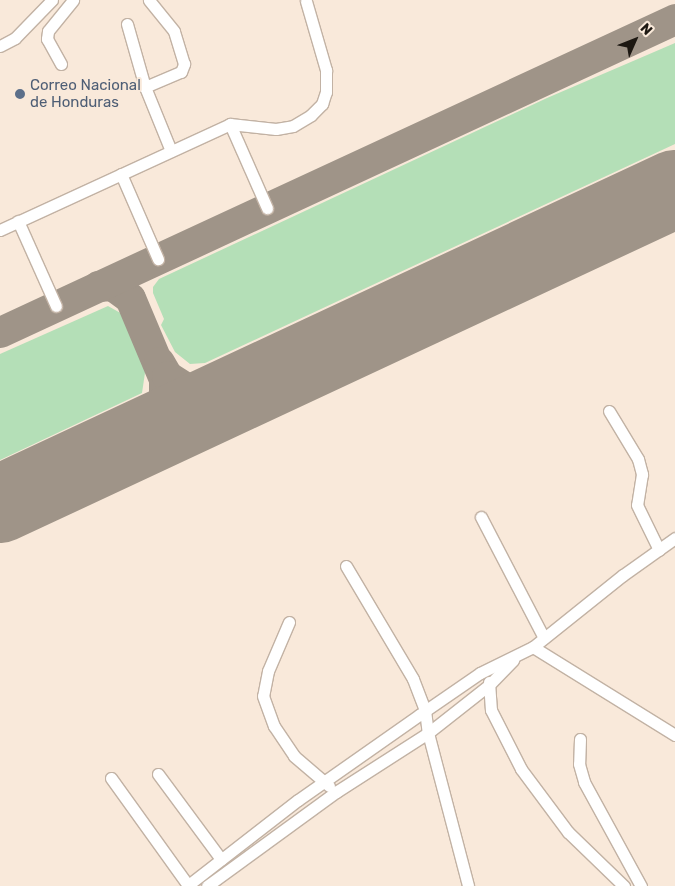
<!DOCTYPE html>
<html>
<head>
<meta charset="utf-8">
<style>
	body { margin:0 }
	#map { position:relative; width:675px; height:886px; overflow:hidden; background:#f9e9da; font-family:Rubik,sans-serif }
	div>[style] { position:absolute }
	.green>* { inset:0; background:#b4dfb7 }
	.taxiway>* { height:31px; margin:-15.5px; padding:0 15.5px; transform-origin:15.5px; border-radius:15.5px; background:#9f9488 }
	.runway>* { height:78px; margin:-39px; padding:0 39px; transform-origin:39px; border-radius:39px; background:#9f9488 }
	.roads { filter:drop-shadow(1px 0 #c2b2a4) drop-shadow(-1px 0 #c2b2a4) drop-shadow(0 1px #c2b2a4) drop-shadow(0 -1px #c2b2a4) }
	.minor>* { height:11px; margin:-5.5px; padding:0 5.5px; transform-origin:5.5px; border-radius:5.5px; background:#fff }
	.dots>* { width:14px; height:14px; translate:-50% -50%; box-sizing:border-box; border:2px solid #f9e9da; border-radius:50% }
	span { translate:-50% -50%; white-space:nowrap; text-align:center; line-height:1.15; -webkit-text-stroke:4px #f9e9da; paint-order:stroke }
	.service-label { font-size:15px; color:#4e5e75 }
	.left { translate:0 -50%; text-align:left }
	.north { position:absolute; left:610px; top:15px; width:50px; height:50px; -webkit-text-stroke:4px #f9e9da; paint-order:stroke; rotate:46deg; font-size:14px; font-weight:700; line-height:20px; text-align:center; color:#1d1812 }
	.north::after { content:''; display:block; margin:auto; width:18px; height:22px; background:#1d1812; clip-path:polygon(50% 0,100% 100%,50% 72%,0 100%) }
</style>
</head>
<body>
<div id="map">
	<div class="green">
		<div style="clip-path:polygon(675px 43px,675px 144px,205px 363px,190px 364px,175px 352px,161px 325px,164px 319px,153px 293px,153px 287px,159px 279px,547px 98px)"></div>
		<div style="clip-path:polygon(108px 306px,124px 315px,146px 366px,142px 393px,0 460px,0 354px)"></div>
	</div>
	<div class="taxiway">
		<div style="left:98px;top:286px;width:14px;rotate:-4deg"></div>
		<div style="left:112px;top:285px;width:22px;rotate:36deg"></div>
		<div style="left:130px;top:298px;width:88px;rotate:67.2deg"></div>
		<div style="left:164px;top:379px;width:27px;rotate:90deg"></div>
		<div style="left:164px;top:406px;width:18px;rotate:117deg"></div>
		<div style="left:156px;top:422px;width:23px;rotate:135deg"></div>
		<div style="left:0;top:332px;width:744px;rotate:-24.88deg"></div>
		<div style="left:159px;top:362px;width:16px;rotate:60deg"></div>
		<div style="left:167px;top:376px;width:26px;rotate:32deg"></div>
		<div style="left:189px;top:390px;width:24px;rotate:15deg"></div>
		<div style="left:212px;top:396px;width:21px;rotate:-3deg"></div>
	</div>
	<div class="runway">
		<div style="left:0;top:504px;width:745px;rotate:-25.02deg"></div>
	</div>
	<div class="roads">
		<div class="minor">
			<div style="left:127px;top:24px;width:66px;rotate:74.1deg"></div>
			<div style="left:145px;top:87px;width:69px;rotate:67.9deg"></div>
			<div style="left:0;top:46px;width:17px;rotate:-28deg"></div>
			<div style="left:15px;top:38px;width:53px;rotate:-45.8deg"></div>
			<div style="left:61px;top:64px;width:29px;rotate:-119deg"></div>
			<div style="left:47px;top:39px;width:8px;rotate:-83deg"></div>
			<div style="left:48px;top:31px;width:40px;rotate:-51deg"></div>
			<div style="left:145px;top:87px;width:39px;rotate:-23deg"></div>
			<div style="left:181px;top:72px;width:9px;rotate:-69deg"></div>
			<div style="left:184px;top:64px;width:34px;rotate:-107deg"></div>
			<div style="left:174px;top:31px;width:40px;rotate:-129deg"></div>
			<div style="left:230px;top:124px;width:92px;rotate:66.2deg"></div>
			<div style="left:121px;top:174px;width:93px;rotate:66.5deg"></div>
			<div style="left:18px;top:221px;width:93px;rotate:65.9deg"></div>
			<div style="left:0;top:230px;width:253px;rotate:-24.7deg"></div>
			<div style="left:230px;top:124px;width:46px;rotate:6.2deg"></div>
			<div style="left:276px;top:129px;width:17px;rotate:-10deg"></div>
			<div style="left:293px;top:126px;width:21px;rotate:-31deg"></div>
			<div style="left:311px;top:115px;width:16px;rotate:-45deg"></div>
			<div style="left:322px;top:104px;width:13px;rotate:-72deg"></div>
			<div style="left:326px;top:92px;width:22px;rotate:-90deg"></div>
			<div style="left:326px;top:70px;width:72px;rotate:-106.2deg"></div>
			<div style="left:609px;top:411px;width:56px;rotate:58.9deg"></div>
			<div style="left:638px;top:459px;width:16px;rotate:75deg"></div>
			<div style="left:642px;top:474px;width:31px;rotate:99deg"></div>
			<div style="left:637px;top:505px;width:50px;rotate:63.9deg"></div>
			<div style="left:481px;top:517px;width:136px;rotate:62.5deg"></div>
			<div style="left:346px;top:566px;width:131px;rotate:59.3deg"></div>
			<div style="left:413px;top:679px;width:33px;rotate:69deg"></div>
			<div style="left:425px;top:710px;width:23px;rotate:83deg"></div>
			<div style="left:428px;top:733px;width:158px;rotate:75.3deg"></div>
			<div style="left:289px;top:622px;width:53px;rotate:113.2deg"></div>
			<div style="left:268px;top:671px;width:25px;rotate:101deg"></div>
			<div style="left:263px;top:696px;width:32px;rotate:70deg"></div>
			<div style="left:274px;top:726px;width:36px;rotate:56deg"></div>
			<div style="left:294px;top:756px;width:46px;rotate:40.6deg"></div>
			<div style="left:533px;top:647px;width:167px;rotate:31.8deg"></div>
			<div style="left:489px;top:682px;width:28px;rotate:86deg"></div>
			<div style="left:491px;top:710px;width:66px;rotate:63deg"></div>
			<div style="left:521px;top:769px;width:79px;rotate:53.3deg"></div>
			<div style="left:568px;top:832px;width:78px;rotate:44deg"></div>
			<div style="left:580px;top:739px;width:25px;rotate:92deg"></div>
			<div style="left:579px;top:764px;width:19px;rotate:74deg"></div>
			<div style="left:584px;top:782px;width:119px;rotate:61.3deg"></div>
			<div style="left:158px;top:774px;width:106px;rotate:53.5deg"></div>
			<div style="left:111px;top:778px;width:132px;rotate:54.3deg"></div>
			<div style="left:187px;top:886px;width:140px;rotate:-37.8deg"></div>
			<div style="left:298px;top:800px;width:148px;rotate:-35.1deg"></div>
			<div style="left:419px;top:715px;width:74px;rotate:-34.5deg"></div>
			<div style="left:480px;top:673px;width:59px;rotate:-26.1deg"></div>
			<div style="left:533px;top:647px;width:115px;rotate:-38.7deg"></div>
			<div style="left:623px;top:575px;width:64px;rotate:-35.4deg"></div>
			<div style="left:207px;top:886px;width:160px;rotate:-36.1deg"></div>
			<div style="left:336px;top:792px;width:109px;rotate:-32.7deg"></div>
			<div style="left:428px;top:733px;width:78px;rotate:-38.2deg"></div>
			<div style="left:489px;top:685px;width:35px;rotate:-46deg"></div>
		</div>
	</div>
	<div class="dots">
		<div style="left:20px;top:94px;background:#5c6f8a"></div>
	</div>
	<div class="service-label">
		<span class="left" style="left:30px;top:94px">Correo Nacional<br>de Honduras</span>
	</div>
	<div class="north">N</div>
</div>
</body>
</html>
